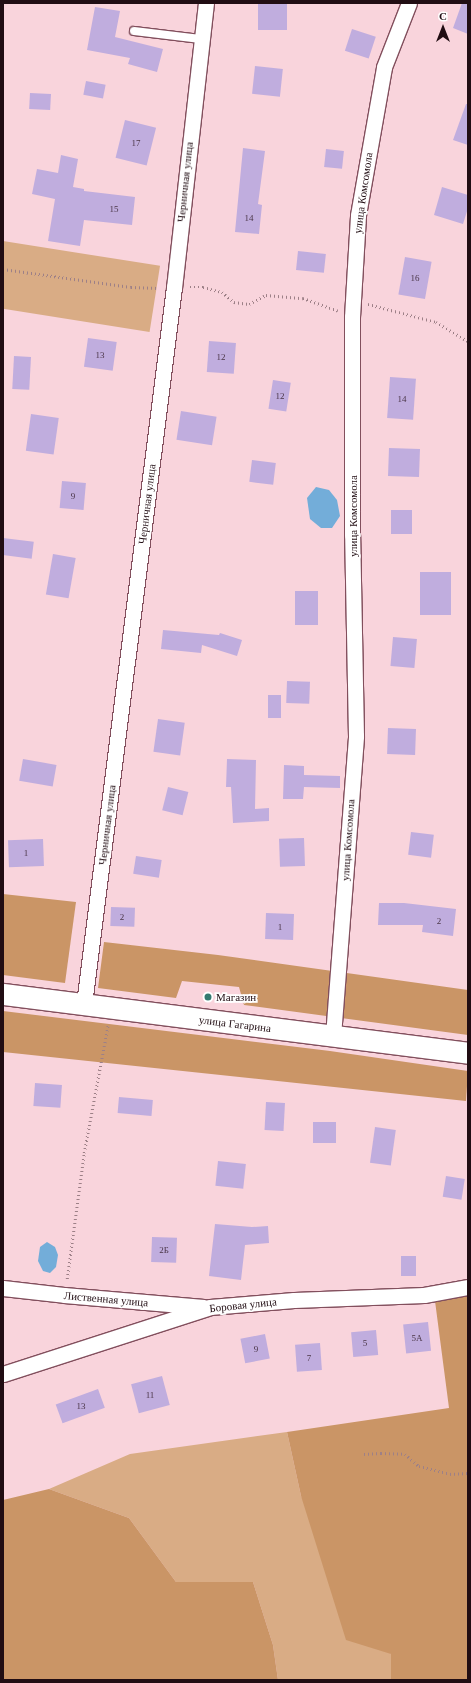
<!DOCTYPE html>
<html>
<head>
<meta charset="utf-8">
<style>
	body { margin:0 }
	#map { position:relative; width:471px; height:1683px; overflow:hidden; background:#f9d4dc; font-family:"Times New Roman",serif }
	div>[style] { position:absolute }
	.green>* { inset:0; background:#d9ac85; transform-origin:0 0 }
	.forest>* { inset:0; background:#ca9566 }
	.water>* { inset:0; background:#73add9 }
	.building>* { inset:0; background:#c0adde; transform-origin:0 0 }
	.path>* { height:2.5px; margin-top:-1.25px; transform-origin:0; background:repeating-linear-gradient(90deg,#9d8087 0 1px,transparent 0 4px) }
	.roads { filter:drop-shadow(1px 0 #824f5d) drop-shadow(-1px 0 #824f5d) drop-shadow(0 1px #824f5d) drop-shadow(0 -1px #824f5d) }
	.lane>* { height:8px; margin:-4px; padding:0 4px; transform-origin:4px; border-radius:4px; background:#fff }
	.street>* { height:15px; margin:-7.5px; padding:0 7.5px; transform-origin:7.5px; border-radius:7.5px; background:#fff }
	.secondary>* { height:21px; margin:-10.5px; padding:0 10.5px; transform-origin:10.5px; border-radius:10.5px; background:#fff }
	.dots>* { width:11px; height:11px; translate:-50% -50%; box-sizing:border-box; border:2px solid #fff; border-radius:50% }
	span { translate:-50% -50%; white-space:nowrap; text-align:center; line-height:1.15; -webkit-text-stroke:3.5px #fff; paint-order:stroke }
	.number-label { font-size:9px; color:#493546 }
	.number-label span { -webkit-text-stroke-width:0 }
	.street-label { font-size:11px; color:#210d13 }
	.poi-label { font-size:11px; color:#210d13 }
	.left { translate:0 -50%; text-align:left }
	.frame { position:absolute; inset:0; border:4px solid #210d13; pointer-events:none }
	.north { position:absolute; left:423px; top:8px; width:40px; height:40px; -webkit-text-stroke:3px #fff; paint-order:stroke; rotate:0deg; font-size:11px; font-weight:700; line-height:16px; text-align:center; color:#210d13 }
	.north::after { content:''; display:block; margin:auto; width:14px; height:18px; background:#210d13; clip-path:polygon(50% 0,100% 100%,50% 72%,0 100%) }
</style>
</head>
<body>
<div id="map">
	<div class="green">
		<div style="left:3px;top:241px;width:159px;height:67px;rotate:9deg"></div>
		<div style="clip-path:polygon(287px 1432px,301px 1496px,391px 1654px,391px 1680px,278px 1680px,273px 1645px,253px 1582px,176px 1582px,129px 1518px,49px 1489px,130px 1454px)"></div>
	</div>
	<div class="forest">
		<div style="clip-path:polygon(3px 894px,76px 902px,65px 983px,3px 975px)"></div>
		<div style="clip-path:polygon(104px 942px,218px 955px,468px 990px,468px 1035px,244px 1005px,239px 987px,182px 981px,176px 998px,98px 988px)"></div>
		<div style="clip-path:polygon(3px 1011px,330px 1051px,468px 1071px,466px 1101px,3px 1052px)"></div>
		<div style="clip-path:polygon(468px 1295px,468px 1680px,391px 1680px,391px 1654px,346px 1640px,301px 1496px,287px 1432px,449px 1408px,435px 1301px)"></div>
		<div style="clip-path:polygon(49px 1489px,129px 1518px,176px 1582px,253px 1582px,273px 1645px,278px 1680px,3px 1680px,3px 1500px)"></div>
	</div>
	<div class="water">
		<div style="clip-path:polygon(316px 487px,329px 490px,337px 500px,340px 516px,332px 528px,321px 528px,310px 519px,307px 498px)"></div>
		<div style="clip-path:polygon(47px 1242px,55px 1247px,58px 1255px,56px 1267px,50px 1273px,43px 1271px,38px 1261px,40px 1247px)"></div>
	</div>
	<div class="building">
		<div style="left:258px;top:3px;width:29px;height:27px"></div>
		<div style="clip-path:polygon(462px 3px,468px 3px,468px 34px,453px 28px)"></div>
		<div style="clip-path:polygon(95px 7px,120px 11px,115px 37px,163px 49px,157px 72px,128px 64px,130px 58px,87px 50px)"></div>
		<div style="left:352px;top:29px;width:25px;height:23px;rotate:18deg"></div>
		<div style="left:255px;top:66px;width:28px;height:28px;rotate:6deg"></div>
		<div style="left:86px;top:81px;width:20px;height:14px;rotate:11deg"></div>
		<div style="left:30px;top:93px;width:21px;height:16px;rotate:3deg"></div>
		<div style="clip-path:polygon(466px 104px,468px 104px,468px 145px,453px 140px)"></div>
		<div style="left:125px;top:120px;width:32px;height:39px;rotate:14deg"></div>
		<div style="clip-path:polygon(243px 148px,265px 151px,258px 204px,262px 205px,259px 234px,235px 232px)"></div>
		<div style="left:326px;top:149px;width:18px;height:18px;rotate:6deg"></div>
		<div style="clip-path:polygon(61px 155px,78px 159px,73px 187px,84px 189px,84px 191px,135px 197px,132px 225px,84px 220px,80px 246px,48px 241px,55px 199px,32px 194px,37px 169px,58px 173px)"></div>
		<div style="clip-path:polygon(442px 187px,468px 195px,468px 208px,463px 224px,434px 215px)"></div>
		<div style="left:298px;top:251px;width:28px;height:19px;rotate:6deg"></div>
		<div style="left:405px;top:257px;width:27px;height:38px;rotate:10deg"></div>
		<div style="left:88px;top:338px;width:29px;height:29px;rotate:8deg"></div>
		<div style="left:209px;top:341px;width:27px;height:31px;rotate:4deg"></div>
		<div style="left:14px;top:356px;width:17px;height:33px;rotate:3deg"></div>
		<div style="left:390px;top:377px;width:26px;height:41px;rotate:4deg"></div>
		<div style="left:273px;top:380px;width:18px;height:29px;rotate:9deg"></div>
		<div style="left:181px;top:411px;width:36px;height:29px;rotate:9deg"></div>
		<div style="left:31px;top:414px;width:28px;height:37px;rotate:8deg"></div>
		<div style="left:389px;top:448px;width:31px;height:28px;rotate:2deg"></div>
		<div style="left:252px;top:460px;width:24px;height:22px;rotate:7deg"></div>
		<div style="left:62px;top:481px;width:24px;height:27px;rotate:5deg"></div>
		<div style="left:391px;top:510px;width:21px;height:24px"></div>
		<div style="left:3px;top:538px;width:31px;height:17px;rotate:7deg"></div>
		<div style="left:53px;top:554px;width:23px;height:41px;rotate:10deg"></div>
		<div style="left:420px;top:572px;width:31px;height:43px"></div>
		<div style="left:295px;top:591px;width:23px;height:34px"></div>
		<div style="clip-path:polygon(163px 630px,219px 635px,220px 633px,242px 640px,237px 656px,202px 645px,201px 653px,161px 649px)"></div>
		<div style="left:393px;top:637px;width:24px;height:29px;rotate:5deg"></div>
		<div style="left:287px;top:681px;width:23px;height:22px;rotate:2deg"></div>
		<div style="left:268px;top:695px;width:13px;height:23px"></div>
		<div style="left:158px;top:719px;width:27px;height:33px;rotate:8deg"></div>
		<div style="left:388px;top:728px;width:28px;height:26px;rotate:2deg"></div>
		<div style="left:23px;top:759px;width:34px;height:22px;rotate:10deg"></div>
		<div style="clip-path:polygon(227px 759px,256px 760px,255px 809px,269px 808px,269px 821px,233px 823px,231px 787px,226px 787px)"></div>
		<div style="clip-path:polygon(284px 765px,304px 766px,304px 775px,340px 776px,340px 788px,304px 787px,303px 799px,283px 799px)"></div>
		<div style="left:168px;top:787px;width:21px;height:24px;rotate:14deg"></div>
		<div style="left:411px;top:832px;width:23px;height:23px;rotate:7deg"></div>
		<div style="left:304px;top:838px;width:28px;height:25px;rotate:88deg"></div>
		<div style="left:43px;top:839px;width:27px;height:35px;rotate:88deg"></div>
		<div style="left:136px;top:856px;width:26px;height:18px;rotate:9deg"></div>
		<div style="clip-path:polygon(379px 903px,404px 903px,456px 909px,453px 936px,422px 932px,423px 925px,378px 925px)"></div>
		<div style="left:111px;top:907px;width:24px;height:19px;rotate:2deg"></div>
		<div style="left:266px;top:913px;width:28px;height:26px;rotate:2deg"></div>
		<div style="left:35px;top:1083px;width:27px;height:23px;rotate:4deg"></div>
		<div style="left:119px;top:1097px;width:34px;height:16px;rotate:5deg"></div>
		<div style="left:266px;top:1102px;width:19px;height:28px;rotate:3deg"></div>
		<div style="left:313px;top:1122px;width:23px;height:21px"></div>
		<div style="left:375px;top:1127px;width:21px;height:36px;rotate:8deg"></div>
		<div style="left:218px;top:1161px;width:28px;height:25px;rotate:6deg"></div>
		<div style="left:446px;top:1176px;width:19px;height:21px;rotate:9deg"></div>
		<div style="clip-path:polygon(215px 1224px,252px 1227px,268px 1226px,269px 1243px,245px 1245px,241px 1280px,209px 1276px)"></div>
		<div style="left:152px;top:1237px;width:25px;height:25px;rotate:2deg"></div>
		<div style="left:401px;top:1256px;width:15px;height:20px"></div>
		<div style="left:428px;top:1322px;width:29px;height:25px;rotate:84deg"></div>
		<div style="left:376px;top:1330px;width:25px;height:25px;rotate:85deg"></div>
		<div style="left:265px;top:1334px;width:25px;height:25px;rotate:79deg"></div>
		<div style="left:320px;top:1343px;width:27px;height:25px;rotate:86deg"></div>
		<div style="left:162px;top:1376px;width:30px;height:32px;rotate:75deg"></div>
		<div style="left:98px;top:1389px;width:20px;height:45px;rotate:70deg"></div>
	</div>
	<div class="path">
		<div style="left:3px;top:269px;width:129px;rotate:8deg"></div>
		<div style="left:131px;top:287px;width:28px;rotate:2deg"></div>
		<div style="left:190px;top:287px;width:13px"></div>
		<div style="left:203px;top:287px;width:20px;rotate:15deg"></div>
		<div style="left:222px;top:292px;width:16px;rotate:40deg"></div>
		<div style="left:234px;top:302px;width:15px;rotate:8deg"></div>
		<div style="left:249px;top:304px;width:19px;rotate:-28deg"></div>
		<div style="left:266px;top:295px;width:37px;rotate:5deg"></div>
		<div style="left:303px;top:298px;width:37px;rotate:20deg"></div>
		<div style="left:368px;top:304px;width:70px;rotate:14.8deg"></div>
		<div style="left:436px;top:322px;width:37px;rotate:31deg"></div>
		<div style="left:67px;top:1279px;width:127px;rotate:-82.3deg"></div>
		<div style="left:84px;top:1153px;width:130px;rotate:-79.4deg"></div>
		<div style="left:364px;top:1454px;width:17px;rotate:-3deg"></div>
		<div style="left:381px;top:1453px;width:24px;rotate:2deg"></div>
		<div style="left:405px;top:1454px;width:18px;rotate:41deg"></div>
		<div style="left:419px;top:1466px;width:32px;rotate:14deg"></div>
		<div style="left:450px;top:1474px;width:18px;rotate:-3deg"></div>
	</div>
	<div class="roads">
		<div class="lane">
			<div style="left:134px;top:31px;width:67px;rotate:6.8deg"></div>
		</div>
		<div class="street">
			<div style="left:84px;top:1004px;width:722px;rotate:-82.84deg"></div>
			<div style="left:174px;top:288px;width:287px;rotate:-83.6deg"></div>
			<div style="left:333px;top:1036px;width:301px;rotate:-85.6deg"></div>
			<div style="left:356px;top:736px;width:201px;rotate:-91.1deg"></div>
			<div style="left:352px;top:535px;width:218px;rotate:-90deg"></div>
			<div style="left:352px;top:317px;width:102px;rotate:-86.6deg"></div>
			<div style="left:358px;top:215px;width:150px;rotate:-80deg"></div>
			<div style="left:384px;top:67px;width:69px;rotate:-68.7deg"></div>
			<div style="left:3px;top:1288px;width:61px;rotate:6.5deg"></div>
			<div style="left:64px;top:1295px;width:140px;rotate:4.9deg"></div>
			<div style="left:3px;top:1374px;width:218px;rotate:-17.9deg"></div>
			<div style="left:210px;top:1307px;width:84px;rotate:-4.8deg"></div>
			<div style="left:294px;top:1300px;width:130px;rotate:-2.2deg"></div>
			<div style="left:424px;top:1295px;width:45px;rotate:-10.3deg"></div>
		</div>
		<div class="secondary">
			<div style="left:3px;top:994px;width:469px;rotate:7.2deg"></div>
		</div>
	</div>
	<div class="dots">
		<div style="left:208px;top:997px;background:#347a70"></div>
	</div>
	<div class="number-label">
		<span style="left:136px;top:143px">17</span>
		<span style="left:114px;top:209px">15</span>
		<span style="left:249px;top:218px">14</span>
		<span style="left:415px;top:278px">16</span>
		<span style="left:100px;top:355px">13</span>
		<span style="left:221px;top:357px">12</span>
		<span style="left:280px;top:396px">12</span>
		<span style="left:402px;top:399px">14</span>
		<span style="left:73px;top:496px">9</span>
		<span style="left:26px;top:853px">1</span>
		<span style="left:122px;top:917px">2</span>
		<span style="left:439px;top:921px">2</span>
		<span style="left:280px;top:927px">1</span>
		<span style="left:164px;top:1250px">2Б</span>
		<span style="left:417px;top:1338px">5А</span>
		<span style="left:365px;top:1343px">5</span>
		<span style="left:256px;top:1349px">9</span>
		<span style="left:309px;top:1358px">7</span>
		<span style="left:150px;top:1395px">11</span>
		<span style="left:81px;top:1406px">13</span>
	</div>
	<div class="street-label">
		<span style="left:185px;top:182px;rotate:-84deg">Черничная улица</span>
		<span style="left:363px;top:193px;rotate:-82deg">улица Комсомола</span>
		<span style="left:147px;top:504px;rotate:-83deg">Черничная улица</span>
		<span style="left:353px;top:516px;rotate:-90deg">улица Комсомола</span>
		<span style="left:107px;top:825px;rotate:-83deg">Черничная улица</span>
		<span style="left:348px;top:840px;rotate:-86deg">улица Комсомола</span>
		<span style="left:235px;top:1024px;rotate:7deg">улица Гагарина</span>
		<span style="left:106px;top:1299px;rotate:5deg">Лиственная улица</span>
		<span style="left:243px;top:1305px;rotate:-6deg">Боровая улица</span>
	</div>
	<div class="poi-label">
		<span class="left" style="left:216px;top:997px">Магазин</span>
	</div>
	<div class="frame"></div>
	<div class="north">С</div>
</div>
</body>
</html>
